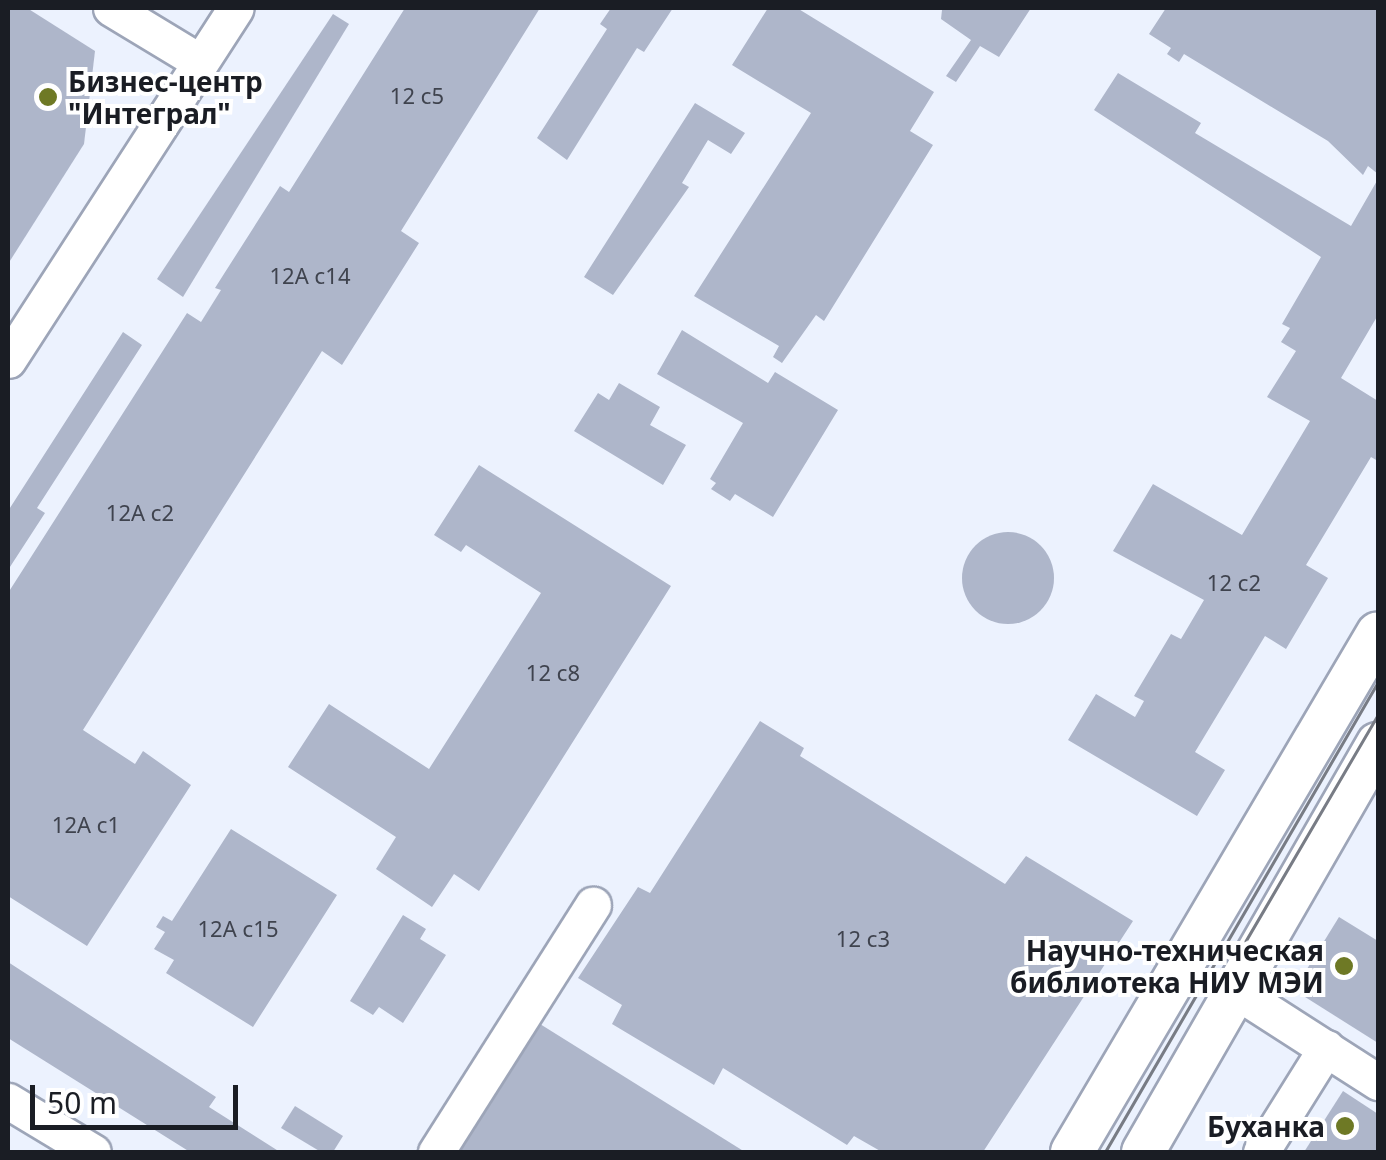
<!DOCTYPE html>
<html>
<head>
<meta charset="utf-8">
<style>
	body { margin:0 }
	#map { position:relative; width:1386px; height:1160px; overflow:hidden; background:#ecf2fe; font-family:"Noto Sans",sans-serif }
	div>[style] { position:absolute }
	.building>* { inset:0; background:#aeb6ca }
	.round { border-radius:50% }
	.roads { filter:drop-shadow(2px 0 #9da5b8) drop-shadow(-2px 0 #9da5b8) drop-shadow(0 2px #9da5b8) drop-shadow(0 -2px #9da5b8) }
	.minor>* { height:35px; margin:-17.5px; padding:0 17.5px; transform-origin:17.5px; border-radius:17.5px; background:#fff }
	.major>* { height:42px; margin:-21px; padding:0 21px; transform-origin:21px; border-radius:21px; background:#fff }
	.tram>* { height:2.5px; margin:-1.25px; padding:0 1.25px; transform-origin:1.25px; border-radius:1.25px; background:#787c85 }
	.dots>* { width:28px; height:28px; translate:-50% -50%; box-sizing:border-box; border:5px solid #fff; border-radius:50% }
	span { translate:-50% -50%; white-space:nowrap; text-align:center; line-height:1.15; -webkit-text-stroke:8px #fff; paint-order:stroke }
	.number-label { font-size:22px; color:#3f434e }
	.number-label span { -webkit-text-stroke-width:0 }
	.poi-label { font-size:28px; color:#1a1d24; font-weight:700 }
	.left { translate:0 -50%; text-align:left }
	.right { translate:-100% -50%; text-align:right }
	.frame { position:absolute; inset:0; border:10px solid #1a1d24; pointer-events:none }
	.scale { position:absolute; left:30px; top:1085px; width:208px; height:45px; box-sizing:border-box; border:5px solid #1a1d24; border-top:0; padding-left:12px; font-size:30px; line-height:35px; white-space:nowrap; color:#1a1d24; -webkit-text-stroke:8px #fff; paint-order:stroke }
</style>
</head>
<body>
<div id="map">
	<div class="building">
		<div style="clip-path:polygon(8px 8px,27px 8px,95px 51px,84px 144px,8px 264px)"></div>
		<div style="clip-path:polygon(405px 8px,540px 8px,401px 231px,419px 243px,342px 365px,322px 351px,83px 730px,135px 764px,143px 751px,191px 785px,87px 946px,8px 896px,8px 593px,187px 313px,201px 322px,221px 290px,215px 288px,280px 186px,289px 192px)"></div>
		<div style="clip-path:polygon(611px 8px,673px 8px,644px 52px,637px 48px,567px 160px,537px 138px,607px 29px,600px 24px)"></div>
		<div style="clip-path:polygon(768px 8px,797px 8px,934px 92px,910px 131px,933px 145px,824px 321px,816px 315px,782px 363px,773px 357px,779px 346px,694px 296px,811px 113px,732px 65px)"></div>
		<div style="clip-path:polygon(954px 8px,1031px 8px,999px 57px,980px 46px,956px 82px,946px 76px,971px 40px,941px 19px,942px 10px)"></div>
		<div style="clip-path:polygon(1166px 8px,1378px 8px,1378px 174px,1368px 166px,1363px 175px,1328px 141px,1184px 54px,1179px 62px,1167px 54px,1171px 48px,1149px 34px)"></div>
		<div style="clip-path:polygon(333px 14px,349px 24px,183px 297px,157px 279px)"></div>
		<div style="clip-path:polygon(1118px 73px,1201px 123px,1195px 133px,1351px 226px,1378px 179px,1378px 315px,1341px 378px,1378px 401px,1378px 461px,1371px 457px,1306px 565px,1328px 578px,1286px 649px,1265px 636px,1195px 752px,1225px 770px,1197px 816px,1068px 740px,1096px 694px,1135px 717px,1144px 701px,1134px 696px,1171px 634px,1181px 639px,1204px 600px,1113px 551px,1153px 484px,1242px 535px,1310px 421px,1267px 397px,1296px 351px,1281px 342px,1290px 328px,1282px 324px,1321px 257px,1094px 110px)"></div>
		<div style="clip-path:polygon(695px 103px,745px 133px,731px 154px,708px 140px,682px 183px,689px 187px,613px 295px,584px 277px)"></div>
		<div style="clip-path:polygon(682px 330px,768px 383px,775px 372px,838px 410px,773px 517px,735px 494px,730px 501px,711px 489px,716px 483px,710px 479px,743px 423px,657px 374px)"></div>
		<div style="clip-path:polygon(123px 332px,142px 345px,37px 508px,45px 513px,8px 570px,8px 511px)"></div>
		<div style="clip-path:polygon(619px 383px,660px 407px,650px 425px,686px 445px,663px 485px,574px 431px,598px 393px,609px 400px)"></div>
		<div style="clip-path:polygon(479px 465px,671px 586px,479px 891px,454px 874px,432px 907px,376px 869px,396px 837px,288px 767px,329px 704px,429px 769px,541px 593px,466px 545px,461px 552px,434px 535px)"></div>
		<div class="round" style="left:962px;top:532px;width:92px;height:92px"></div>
		<div style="clip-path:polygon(760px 721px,804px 748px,800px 756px,1005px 884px,1026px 856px,1133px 921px,983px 1152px,882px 1152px,854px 1136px,847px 1145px,723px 1068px,714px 1085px,612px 1024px,622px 1005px,578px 978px,638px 887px,650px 893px)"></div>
		<div style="clip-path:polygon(231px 829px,337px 895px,253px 1027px,166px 973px,174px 960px,154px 949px,165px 932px,156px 927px,163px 916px,172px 921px)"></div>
		<div style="clip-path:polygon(403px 915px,426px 929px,420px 939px,446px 955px,403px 1023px,379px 1007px,373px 1015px,350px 1001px)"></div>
		<div style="clip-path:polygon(1339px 917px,1378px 941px,1378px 1043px,1294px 990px)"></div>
		<div style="clip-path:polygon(8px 962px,216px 1097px,209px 1107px,280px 1152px,190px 1152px,8px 1038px)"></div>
		<div style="clip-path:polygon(540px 1024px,745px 1152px,453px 1152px)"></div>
		<div style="clip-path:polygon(1343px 1091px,1378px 1114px,1378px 1152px,1304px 1152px)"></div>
		<div style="clip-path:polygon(295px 1106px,343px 1136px,333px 1152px,321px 1152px,281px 1128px)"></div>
	</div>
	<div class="roads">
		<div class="minor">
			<div style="left:111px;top:8px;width:104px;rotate:31.2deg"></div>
			<div style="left:8px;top:360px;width:419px;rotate:-57.1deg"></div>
			<div style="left:1236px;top:991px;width:169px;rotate:32.7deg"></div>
			<div style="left:8px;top:1101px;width:99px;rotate:31deg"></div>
			<div style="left:436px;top:1152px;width:293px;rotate:-57.6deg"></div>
			<div style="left:1261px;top:1152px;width:123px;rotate:-58deg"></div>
		</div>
		<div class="major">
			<div style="left:1072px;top:1152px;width:602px;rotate:-59.48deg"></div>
			<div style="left:1143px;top:1152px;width:471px;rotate:-60.1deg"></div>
		</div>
	</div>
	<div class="tram">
		<div style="left:1238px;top:954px;width:278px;rotate:-59.7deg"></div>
		<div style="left:1105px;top:1152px;width:544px;rotate:-59.85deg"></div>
	</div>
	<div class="dots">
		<div style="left:48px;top:97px;background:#6e7925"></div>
		<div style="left:1344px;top:966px;background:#6e7925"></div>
		<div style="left:1345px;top:1126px;background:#6e7925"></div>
	</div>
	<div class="number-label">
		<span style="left:417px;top:96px">12 с5</span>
		<span style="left:310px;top:276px">12А с14</span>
		<span style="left:140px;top:513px">12А с2</span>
		<span style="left:1234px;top:583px">12 с2</span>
		<span style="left:553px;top:673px">12 с8</span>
		<span style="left:86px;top:825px">12А с1</span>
		<span style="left:238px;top:929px">12А с15</span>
		<span style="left:863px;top:939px">12 с3</span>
	</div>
	<div class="poi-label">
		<span class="left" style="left:68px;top:97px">Бизнес-центр<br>"Интеграл"</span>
		<span class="right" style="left:1324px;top:966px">Научно-техническая<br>библиотека НИУ МЭИ</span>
		<span class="right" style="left:1325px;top:1126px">Буханка</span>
	</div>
	<div class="frame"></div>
	<div class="scale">50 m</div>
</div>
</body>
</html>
